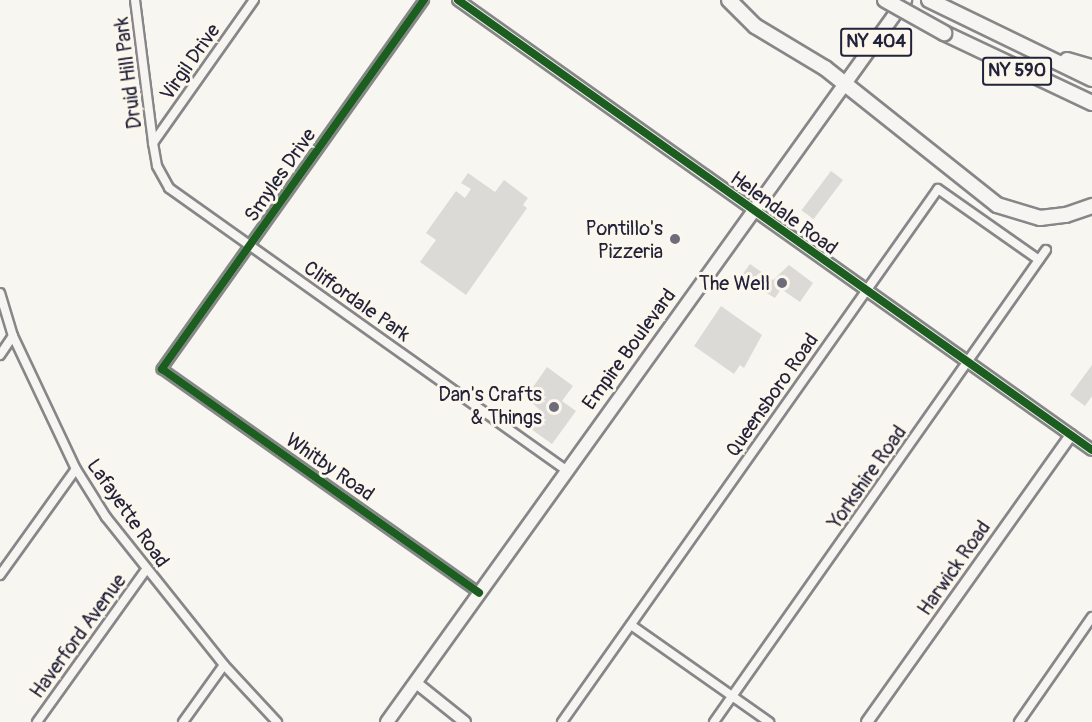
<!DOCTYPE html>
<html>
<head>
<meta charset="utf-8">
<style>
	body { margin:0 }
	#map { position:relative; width:1092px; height:722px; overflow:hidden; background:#f8f6f0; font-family:Pangolin,sans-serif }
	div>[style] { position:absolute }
	.building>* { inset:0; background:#dbdad7; transform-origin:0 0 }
	.roads { filter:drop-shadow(2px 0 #878688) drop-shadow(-2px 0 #878688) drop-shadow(0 2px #878688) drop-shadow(0 -2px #878688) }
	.street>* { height:8px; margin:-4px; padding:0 4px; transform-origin:4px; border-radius:4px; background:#f6f5f1 }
	.secondary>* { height:10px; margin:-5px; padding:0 5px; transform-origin:5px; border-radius:5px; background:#f6f5f1 }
	.primary>* { height:12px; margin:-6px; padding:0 6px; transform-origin:6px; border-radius:6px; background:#f6f5f1 }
	.highway>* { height:14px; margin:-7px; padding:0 7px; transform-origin:7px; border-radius:7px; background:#f6f5f1 }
	.bridges { filter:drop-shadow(2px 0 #878688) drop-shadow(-2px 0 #878688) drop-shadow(0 2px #878688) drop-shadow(0 -2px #878688) }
	.highway-bridge>* { height:14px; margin:-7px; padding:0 7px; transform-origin:7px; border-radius:7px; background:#f6f5f1 }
	.cycleway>* { height:8px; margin:-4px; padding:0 4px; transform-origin:4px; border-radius:4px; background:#1b5e20 }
	.dots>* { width:16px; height:16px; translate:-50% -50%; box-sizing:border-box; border:3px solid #fbf7ec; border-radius:50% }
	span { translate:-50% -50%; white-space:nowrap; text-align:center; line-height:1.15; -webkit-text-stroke:6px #fbf7ec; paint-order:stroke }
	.shield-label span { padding:2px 4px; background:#fbf7ec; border:2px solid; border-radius:4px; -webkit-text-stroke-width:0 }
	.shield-label { font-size:18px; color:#22223b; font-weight:700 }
	.street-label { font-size:20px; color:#22223b }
	.poi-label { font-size:20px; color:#22223b }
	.right { translate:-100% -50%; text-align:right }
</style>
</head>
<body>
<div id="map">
	<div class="building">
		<div style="left:831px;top:171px;width:15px;height:49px;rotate:37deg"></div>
		<div style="clip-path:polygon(468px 173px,495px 192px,504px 180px,528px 198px,523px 205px,527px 208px,466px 295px,420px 262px,436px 240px,426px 233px,456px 191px,465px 198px,471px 189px,461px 183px)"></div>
		<div style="clip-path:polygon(750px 264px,773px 280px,789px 265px,813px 283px,800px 302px,781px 289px,775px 298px,748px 282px,744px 288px,736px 283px)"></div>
		<div style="clip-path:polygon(721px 306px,762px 335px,744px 368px,740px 365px,734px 374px,694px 346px)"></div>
		<div style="clip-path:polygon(1092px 365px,1092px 396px,1085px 406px,1070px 395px)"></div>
		<div style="clip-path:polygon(547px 367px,573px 386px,562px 401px,576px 411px,552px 444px,531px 429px,543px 413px,526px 397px)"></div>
	</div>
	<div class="roads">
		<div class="street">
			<div style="left:135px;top:0;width:144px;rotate:82.8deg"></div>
			<div style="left:153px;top:143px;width:23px;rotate:80deg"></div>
			<div style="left:157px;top:166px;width:25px;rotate:61deg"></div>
			<div style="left:169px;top:188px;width:487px;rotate:35.4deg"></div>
			<div style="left:424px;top:0;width:453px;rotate:125.4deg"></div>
			<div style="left:162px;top:369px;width:388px;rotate:35.2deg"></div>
			<div style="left:153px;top:143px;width:175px;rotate:-54.8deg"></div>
			<div style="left:0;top:293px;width:45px;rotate:73.2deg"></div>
			<div style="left:13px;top:336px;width:147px;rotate:64.7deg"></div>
			<div style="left:76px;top:469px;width:57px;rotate:58deg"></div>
			<div style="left:106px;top:517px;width:189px;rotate:51.4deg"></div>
			<div style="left:224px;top:665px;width:78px;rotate:47.1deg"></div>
			<div style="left:0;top:355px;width:23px;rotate:-56deg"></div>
			<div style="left:0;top:575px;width:130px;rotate:-54.4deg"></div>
			<div style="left:631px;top:625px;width:169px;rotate:35.1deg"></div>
			<div style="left:37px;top:722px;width:187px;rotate:-54.4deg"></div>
			<div style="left:183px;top:722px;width:70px;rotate:-54.3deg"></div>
			<div style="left:562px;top:722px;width:652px;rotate:-54.8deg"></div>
			<div style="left:938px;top:189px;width:123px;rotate:35.1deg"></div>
			<div style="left:714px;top:722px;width:577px;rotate:-54.88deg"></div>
			<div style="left:1019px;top:722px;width:128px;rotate:-55.2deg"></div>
		</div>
		<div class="secondary">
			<div style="left:458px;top:0;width:777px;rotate:35.37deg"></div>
			<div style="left:415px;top:682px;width:64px;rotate:38.7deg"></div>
			<div style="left:867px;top:722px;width:352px;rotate:-54.6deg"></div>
		</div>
		<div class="primary">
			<div style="left:387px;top:722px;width:889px;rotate:-54.34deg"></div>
		</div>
		<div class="highway">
			<div style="left:729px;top:0;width:37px;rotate:45deg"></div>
			<div style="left:755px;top:26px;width:82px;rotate:31deg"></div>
			<div style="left:825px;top:68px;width:220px;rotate:38.5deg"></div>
			<div style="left:997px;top:205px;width:45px;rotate:16.8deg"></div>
			<div style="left:1040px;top:218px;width:26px;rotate:-7deg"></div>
			<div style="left:1066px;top:215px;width:28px;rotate:-19deg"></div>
			<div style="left:929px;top:0;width:181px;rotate:25.9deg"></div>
			<div style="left:944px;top:33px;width:164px;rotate:25.3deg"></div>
			<div style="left:1067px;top:60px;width:26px;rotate:16deg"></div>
		</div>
	</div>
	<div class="bridges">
		<div class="highway-bridge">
			<div style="left:885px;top:0;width:68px;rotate:29.2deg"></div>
		</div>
	</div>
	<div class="cycleway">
		<div style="left:424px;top:0;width:453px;rotate:125.4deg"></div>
		<div style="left:162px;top:369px;width:388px;rotate:35.2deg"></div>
		<div style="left:458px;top:0;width:777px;rotate:35.37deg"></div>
	</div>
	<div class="dots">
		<div style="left:675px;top:239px;background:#6d6c7a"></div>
		<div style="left:782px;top:283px;background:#6d6c7a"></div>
		<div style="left:554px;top:407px;background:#6d6c7a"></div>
	</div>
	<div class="shield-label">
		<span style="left:876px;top:42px">NY 404</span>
		<span style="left:1017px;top:71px">NY 590</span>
	</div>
	<div class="street-label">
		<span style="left:190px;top:62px;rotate:-55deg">Virgil Drive</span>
		<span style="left:128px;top:73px;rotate:-97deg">Druid Hill Park</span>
		<span style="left:280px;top:175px;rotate:-55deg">Smyles Drive</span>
		<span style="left:784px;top:213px;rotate:36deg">Helendale Road</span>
		<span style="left:357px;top:301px;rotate:35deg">Cliffordale Park</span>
		<span style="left:629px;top:349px;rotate:-54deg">Empire Boulevard</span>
		<span style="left:772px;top:395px;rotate:-55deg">Queensboro Road</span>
		<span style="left:330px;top:467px;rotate:35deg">Whitby Road</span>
		<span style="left:867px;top:477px;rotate:-55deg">Yorkshire Road</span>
		<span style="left:128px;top:513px;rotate:55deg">Lafayette Road</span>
		<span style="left:954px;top:568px;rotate:-55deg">Harwick Road</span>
		<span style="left:78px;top:636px;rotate:-54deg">Haverford Avenue</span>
	</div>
	<div class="poi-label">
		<span class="right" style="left:663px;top:240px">Pontillo's<br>Pizzeria</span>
		<span class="right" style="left:770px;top:283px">The Well</span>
		<span class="right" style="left:542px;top:406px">Dan's Crafts<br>&amp; Things</span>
	</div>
</div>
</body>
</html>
